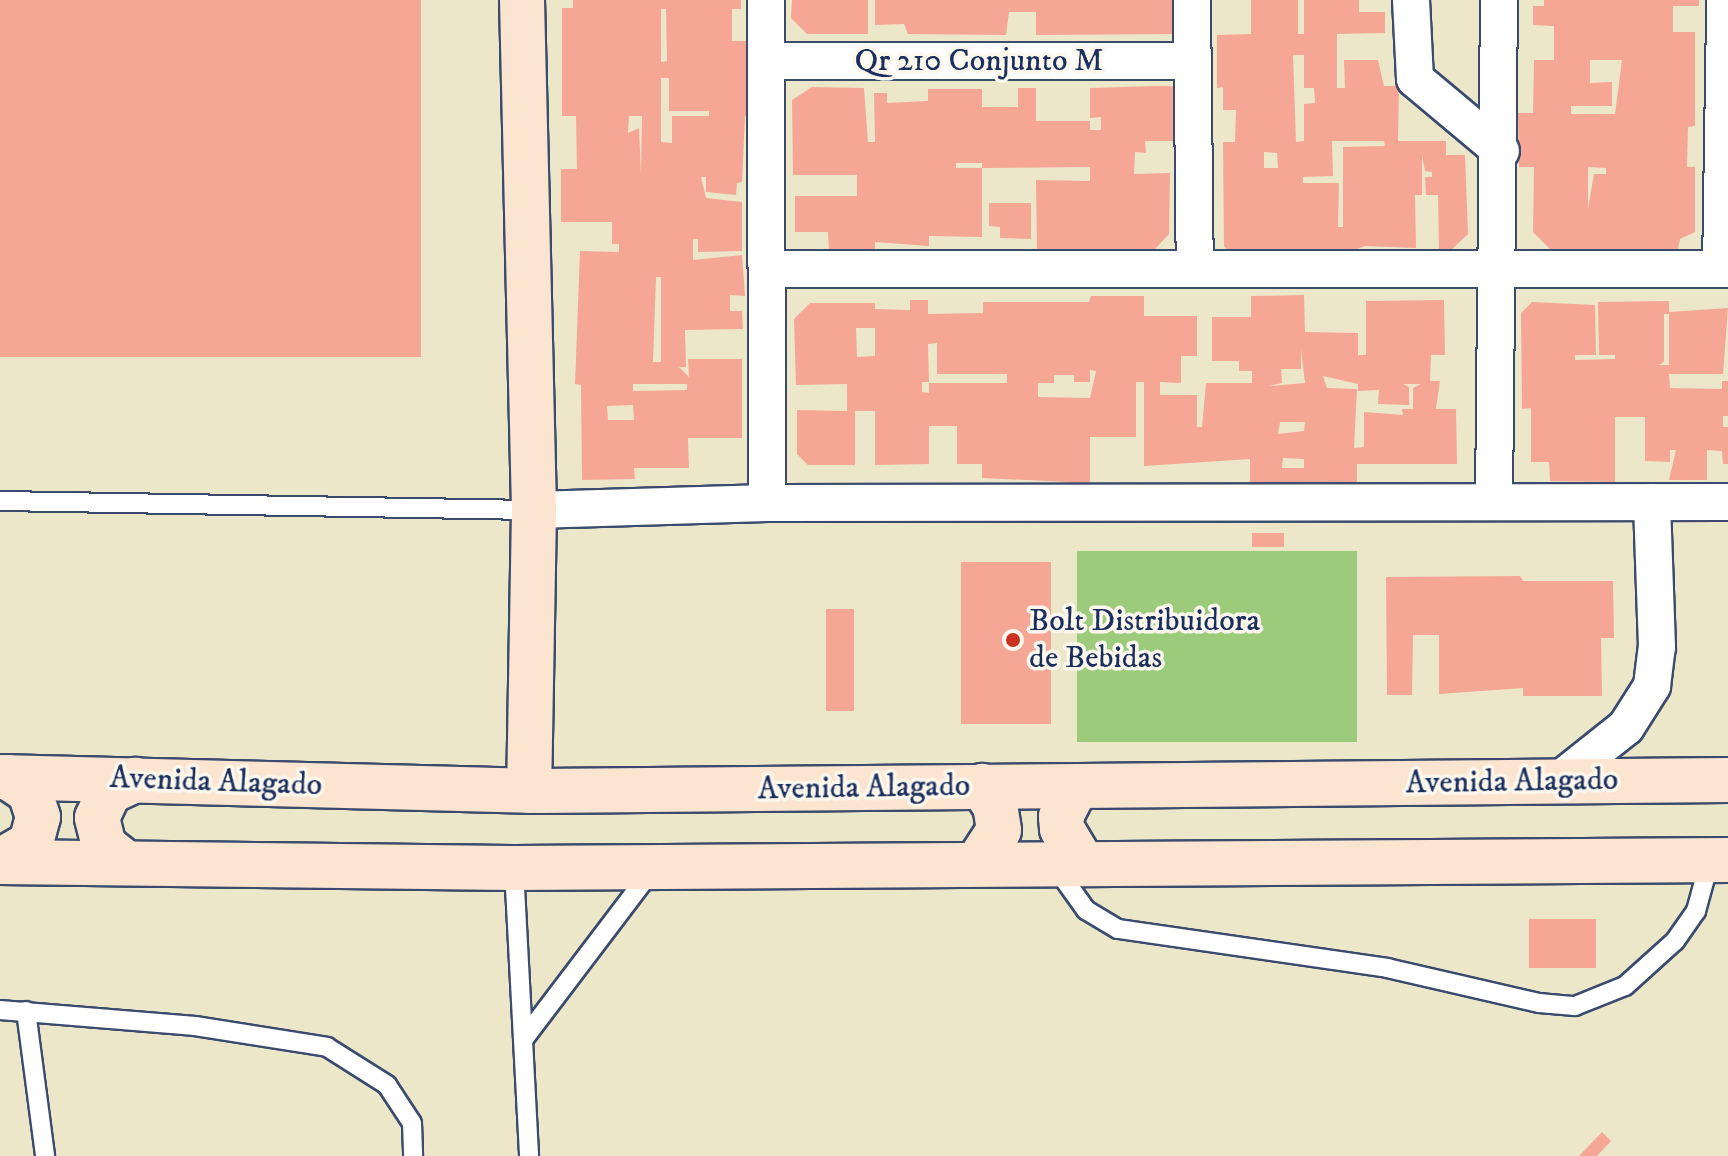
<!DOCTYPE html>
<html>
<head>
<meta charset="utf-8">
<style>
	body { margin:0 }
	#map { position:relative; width:1728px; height:1156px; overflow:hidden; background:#ede7ca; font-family:"IM FELL DW Pica",serif }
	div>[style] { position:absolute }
	.green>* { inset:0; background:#9bcb7b; transform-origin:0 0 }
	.building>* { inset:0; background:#f6a695; transform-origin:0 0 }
	.roads { filter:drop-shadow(2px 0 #3a4b6e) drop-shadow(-2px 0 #3a4b6e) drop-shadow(0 2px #3a4b6e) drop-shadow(0 -2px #3a4b6e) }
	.lane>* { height:18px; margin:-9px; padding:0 9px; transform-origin:9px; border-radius:9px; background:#fff }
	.street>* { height:36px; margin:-18px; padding:0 18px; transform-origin:18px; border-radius:18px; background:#fff }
	.secondary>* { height:44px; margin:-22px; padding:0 22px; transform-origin:22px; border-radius:22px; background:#fce5d0 }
	.dots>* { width:22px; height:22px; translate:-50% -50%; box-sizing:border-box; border:4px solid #fbf7ec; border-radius:50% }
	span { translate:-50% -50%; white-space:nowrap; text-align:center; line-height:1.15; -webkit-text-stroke:7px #fbf7ec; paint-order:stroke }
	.street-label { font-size:32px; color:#1b2f5e }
	.poi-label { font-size:32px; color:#1b2f5e }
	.left { translate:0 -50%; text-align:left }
</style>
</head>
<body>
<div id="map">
	<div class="green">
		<div style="left:1077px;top:551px;width:280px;height:191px"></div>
	</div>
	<div class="building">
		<div style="left:0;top:0;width:421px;height:357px"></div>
		<div style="clip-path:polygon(evenodd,573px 0,741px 0,741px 9px,732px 9px,732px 41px,749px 41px,751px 116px,745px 116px,742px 182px,737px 183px,736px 195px,706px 192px,706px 177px,701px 177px,706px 198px,742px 202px,742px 251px,698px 252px,698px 239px,693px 239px,693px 260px,742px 255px,745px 296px,730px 295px,730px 311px,742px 311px,743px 329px,685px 330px,686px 367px,679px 367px,689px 377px,688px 359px,742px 359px,742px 438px,688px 438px,689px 468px,634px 468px,635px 479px,582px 480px,581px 385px,575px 384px,580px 251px,619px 252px,619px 244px,612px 244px,612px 222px,561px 222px,561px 169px,577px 169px,576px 116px,562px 116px,562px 8px,573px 8px,573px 0,661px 9px,666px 9px,667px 61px,661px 62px,661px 9px,573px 0,661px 78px,669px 78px,669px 111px,709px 111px,709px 116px,672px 116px,672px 143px,661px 142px,661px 78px,573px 0,629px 116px,642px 116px,641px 175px,639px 128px,628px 133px,629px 116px,573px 0,656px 277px,661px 277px,661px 362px,653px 362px,656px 277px,573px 0,633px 384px,687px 384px,687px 390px,633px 391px,633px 384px,573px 0,633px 405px,634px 420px,608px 420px,607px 406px,633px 405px)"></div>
		<div style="clip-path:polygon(792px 0,868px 0,868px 34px,807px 34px,791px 18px)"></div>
		<div style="clip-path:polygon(875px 0,1175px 0,1175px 34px,1036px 35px,1036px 12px,1009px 12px,1006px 35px,908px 34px,904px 24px,875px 25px)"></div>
		<div style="clip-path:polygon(evenodd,1251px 0,1298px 0,1298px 34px,1304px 34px,1304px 0,1359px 0,1359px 12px,1385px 12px,1385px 33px,1337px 34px,1337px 88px,1345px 88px,1344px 60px,1378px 60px,1384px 86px,1399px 86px,1398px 141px,1446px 141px,1446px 155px,1465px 155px,1468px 234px,1450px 251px,1439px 251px,1438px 195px,1426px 195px,1425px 177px,1432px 177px,1432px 172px,1425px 171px,1422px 156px,1422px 195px,1415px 195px,1416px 248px,1365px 246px,1344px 254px,1230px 253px,1224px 246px,1223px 142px,1235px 142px,1236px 110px,1223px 110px,1223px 87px,1217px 88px,1217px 35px,1251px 34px,1251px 0,1293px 55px,1304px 55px,1304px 88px,1314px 88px,1315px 103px,1304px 104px,1304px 141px,1296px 142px,1293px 55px,1251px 0,1332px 141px,1384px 141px,1385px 146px,1343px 147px,1343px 227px,1338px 227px,1339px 183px,1303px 183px,1303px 177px,1333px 176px,1332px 141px,1251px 0,1264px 152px,1277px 153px,1278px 168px,1264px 168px,1264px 152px)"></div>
		<div style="clip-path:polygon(evenodd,1544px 0,1699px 0,1699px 6px,1673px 6px,1673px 32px,1695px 32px,1695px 126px,1688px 127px,1687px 167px,1695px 167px,1695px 232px,1680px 239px,1678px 249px,1550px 249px,1533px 232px,1534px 167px,1519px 167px,1518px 113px,1533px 113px,1534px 60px,1554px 60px,1554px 26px,1533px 25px,1533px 6px,1544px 6px,1544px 0,1590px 60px,1622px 60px,1615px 114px,1571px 114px,1571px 106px,1612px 106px,1612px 82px,1590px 83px,1590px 60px,1544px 0,1588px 167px,1606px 168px,1606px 174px,1594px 174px,1588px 209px,1588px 167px)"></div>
		<div style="clip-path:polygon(1156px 86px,1173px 86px,1174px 141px,1145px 141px,1146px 153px,1135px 152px,1134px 174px,1170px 173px,1169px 234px,1155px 249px,1037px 254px,1036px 180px,1090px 181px,1090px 167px,982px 168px,982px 163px,956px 163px,956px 168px,982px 168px,982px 237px,929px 236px,929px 246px,875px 242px,875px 252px,829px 252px,828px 232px,795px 232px,795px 196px,857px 196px,857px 175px,793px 175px,792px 100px,812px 87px,864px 88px,868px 142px,875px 142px,874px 93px,887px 93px,887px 103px,928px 101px,928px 89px,982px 89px,982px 107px,1018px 107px,1018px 88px,1036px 88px,1036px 121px,1090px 121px,1090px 130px,1101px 130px,1101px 117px,1090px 118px,1090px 88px)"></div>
		<div style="clip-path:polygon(989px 203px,1031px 203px,1031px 239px,1000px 238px,1000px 227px,989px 226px)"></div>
		<div style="clip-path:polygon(evenodd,1304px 295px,1305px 332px,1358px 333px,1358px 355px,1366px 355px,1366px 301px,1444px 300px,1445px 355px,1431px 355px,1430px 381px,1440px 381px,1436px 409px,1456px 409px,1457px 464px,1357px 464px,1357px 485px,1250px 484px,1250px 459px,1144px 466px,1144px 382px,1136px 382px,1136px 437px,1090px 437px,1090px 483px,982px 478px,982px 464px,957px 464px,957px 426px,929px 426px,929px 464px,875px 465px,875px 411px,855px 411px,855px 465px,808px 465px,797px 454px,797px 410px,847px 411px,847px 384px,796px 385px,794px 319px,810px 303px,875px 303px,875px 309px,910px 310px,910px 300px,928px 300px,928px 314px,983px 313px,983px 302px,1089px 302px,1091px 296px,1144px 296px,1144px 316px,1197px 316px,1197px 356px,1181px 356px,1181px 383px,1160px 382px,1160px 395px,1197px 395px,1197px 427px,1202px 427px,1206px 383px,1252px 383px,1252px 371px,1239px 371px,1239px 361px,1212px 361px,1212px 317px,1251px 317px,1251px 296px,1304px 295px,856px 328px,875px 328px,875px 356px,857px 357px,856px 328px,1304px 295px,937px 343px,937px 374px,1007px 374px,1007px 383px,929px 383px,929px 393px,922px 392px,922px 382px,929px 382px,928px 344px,937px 343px,1304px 295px,1301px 349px,1305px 383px,1269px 386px,1282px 383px,1281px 369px,1301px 369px,1301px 349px,1304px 295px,1090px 370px,1096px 371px,1090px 398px,1038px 397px,1038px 383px,1054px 383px,1054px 375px,1074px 375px,1074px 382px,1090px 382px,1090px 370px,1304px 295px,1323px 376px,1358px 384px,1358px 391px,1379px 390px,1378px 404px,1409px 405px,1409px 387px,1403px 384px,1421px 384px,1413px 388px,1413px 409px,1402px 409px,1403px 415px,1364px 412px,1364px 447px,1354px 448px,1357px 389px,1327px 388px,1323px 376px,1304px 295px,1280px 422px,1305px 422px,1304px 431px,1278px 434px,1280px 422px,1304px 295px,1283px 458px,1304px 459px,1304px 468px,1282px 468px,1283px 458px)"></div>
		<div style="clip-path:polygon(evenodd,1669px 301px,1669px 312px,1728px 308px,1723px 374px,1669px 374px,1670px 388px,1722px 389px,1722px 381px,1728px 381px,1728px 416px,1723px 416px,1723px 427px,1728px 427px,1728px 464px,1723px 464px,1722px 451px,1707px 450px,1707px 480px,1669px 480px,1676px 450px,1670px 450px,1670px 462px,1645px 461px,1645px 417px,1615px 417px,1615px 482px,1550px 481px,1549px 462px,1531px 462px,1531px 408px,1522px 409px,1521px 313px,1532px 302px,1595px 305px,1596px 355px,1575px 355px,1575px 360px,1615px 359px,1615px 355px,1599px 355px,1598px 302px,1669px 301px,1664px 314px,1669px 314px,1669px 365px,1659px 365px,1664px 362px,1664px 314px)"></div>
		<div style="left:1252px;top:533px;width:32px;height:14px"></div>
		<div style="left:961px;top:562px;width:90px;height:162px"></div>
		<div style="clip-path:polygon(1520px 576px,1523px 581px,1613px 581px,1614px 638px,1601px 638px,1602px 696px,1523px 696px,1523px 688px,1439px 694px,1439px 635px,1413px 635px,1412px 695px,1387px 695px,1386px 577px)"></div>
		<div style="left:826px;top:609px;width:28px;height:102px"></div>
		<div style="left:1529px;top:919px;width:67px;height:49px"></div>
		<div style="clip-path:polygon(1602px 1132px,1611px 1141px,1597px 1156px,1579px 1156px)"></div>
	</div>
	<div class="roads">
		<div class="lane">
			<div style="left:0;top:501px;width:534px;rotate:0.97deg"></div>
			<div style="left:514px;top:868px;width:288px;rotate:87deg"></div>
			<div style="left:1056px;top:868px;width:52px;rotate:54.5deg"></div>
			<div style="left:1086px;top:910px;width:37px;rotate:31deg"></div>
			<div style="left:1118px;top:929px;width:272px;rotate:8.2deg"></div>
			<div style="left:1387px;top:968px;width:156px;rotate:13deg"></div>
			<div style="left:1539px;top:1003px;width:36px;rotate:5deg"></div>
			<div style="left:1575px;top:1006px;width:54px;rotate:-21.8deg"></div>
			<div style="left:1625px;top:986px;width:67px;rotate:-42deg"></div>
			<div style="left:1675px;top:941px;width:37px;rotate:-55deg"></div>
			<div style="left:1696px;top:911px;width:53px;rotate:-74.6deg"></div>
			<div style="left:0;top:1010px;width:196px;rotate:4.7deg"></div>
			<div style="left:195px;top:1026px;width:134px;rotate:9deg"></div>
			<div style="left:327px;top:1047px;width:71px;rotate:32.3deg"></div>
			<div style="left:387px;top:1085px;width:45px;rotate:56.7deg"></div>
			<div style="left:412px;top:1123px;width:33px;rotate:88deg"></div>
			<div style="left:26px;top:1011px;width:146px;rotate:82.5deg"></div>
			<div style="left:523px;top:1040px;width:213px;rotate:-52.8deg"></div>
		</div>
		<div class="street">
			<div style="left:766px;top:0;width:503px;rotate:89.89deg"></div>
			<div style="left:1192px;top:0;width:268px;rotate:89.4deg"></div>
			<div style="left:1411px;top:0;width:79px;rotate:87.1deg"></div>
			<div style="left:1415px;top:79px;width:112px;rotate:39.9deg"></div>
			<div style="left:767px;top:61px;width:424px"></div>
			<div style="left:769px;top:269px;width:959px"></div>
			<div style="left:1721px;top:269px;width:269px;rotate:-89.1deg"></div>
			<div style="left:1494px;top:502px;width:502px;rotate:-89.43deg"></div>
			<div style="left:534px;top:510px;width:233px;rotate:-1.7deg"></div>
			<div style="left:767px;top:503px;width:961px;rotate:-0.06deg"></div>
			<div style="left:1558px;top:781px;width:87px;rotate:-38.5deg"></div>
			<div style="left:1626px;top:727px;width:49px;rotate:-57.6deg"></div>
			<div style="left:1652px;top:686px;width:39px;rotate:-83deg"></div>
			<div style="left:1657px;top:647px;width:145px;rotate:-92deg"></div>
		</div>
		<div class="secondary">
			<div style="left:522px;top:0;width:510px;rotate:88.65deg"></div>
			<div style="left:534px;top:510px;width:281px;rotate:91deg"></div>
			<div style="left:0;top:777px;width:540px;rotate:1.49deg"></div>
			<div style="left:540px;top:791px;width:1188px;rotate:-0.53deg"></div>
			<div style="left:1075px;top:789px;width:31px;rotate:117deg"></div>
			<div style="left:1061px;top:817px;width:12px;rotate:85deg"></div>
			<div style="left:1062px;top:829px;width:37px;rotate:59deg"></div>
			<div style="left:0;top:861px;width:36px;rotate:-30deg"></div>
			<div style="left:31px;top:843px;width:27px;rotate:-75deg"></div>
			<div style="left:38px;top:817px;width:26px;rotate:-108deg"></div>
			<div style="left:30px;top:792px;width:27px;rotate:-146deg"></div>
			<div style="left:0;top:862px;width:514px;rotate:0.67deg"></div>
			<div style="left:514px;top:868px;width:1214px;rotate:-0.38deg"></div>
			<div style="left:126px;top:863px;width:28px;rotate:-142deg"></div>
			<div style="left:104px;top:846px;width:29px;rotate:-104deg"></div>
			<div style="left:97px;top:818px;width:29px;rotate:-65deg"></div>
			<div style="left:109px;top:792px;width:29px;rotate:-25deg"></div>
			<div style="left:977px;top:864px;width:40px;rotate:-57.1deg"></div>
			<div style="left:999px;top:830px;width:24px;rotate:-99deg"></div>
			<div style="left:995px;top:806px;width:24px;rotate:-123deg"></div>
		</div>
	</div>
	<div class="dots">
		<div style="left:1013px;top:640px;background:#c8321e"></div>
	</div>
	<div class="street-label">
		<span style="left:979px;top:61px">Qr 210 Conjunto M</span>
		<span style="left:216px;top:782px;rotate:2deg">Avenida Alagado</span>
		<span style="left:1512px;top:782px;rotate:-1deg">Avenida Alagado</span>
		<span style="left:864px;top:788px;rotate:-1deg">Avenida Alagado</span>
	</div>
	<div class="poi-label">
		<span class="left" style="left:1029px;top:640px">Bolt Distribuidora<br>de Bebidas</span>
	</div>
</div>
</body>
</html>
